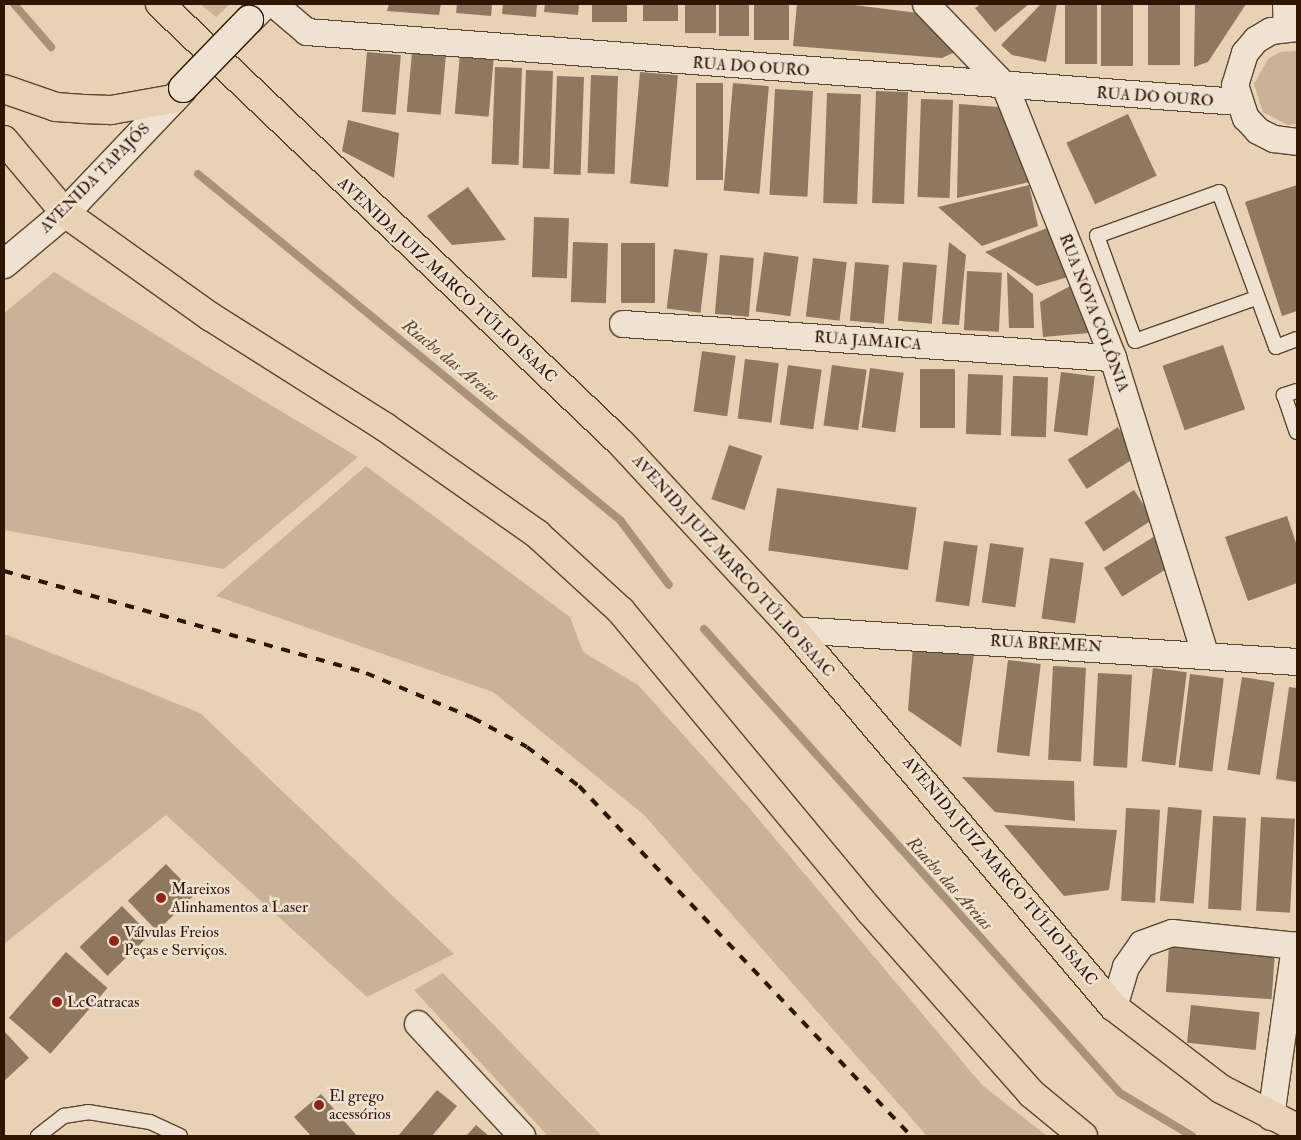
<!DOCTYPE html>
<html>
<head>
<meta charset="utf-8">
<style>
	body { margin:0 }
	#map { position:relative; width:1301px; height:1140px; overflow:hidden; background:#e7d2b6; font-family:"IM FELL Double Pica",serif }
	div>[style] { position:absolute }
	.green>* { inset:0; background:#c8b298 }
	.stream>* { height:8px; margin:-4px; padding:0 4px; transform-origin:4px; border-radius:4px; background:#a89279 }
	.building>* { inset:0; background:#8e7860; transform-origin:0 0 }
	.roads { filter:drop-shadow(1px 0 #5c4530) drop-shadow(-1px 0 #5c4530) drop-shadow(0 1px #5c4530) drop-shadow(0 -1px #5c4530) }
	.service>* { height:14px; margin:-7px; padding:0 7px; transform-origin:7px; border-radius:7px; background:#efe2d0 }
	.minor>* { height:26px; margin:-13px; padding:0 13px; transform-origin:13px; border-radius:13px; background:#efe2d0 }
	.secondary>* { height:28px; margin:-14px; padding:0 14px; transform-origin:14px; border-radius:14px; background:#efe2d0 }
	.primary>* { height:28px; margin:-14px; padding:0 14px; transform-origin:14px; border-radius:14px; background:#e7d2b6 }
	.rail>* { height:4px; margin-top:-2px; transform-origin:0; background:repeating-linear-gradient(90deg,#2e1603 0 9px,transparent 0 18px) }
	.bridges { filter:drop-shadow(1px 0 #2e1603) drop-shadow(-1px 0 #2e1603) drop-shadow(0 1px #2e1603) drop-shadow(0 -1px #2e1603) }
	.secondary-bridge>* { height:28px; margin:-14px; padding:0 14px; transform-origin:14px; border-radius:14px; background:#efe2d0 }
	.dots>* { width:14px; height:14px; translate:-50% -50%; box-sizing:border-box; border:2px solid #efe2d0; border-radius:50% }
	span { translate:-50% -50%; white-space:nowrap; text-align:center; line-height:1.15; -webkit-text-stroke:5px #efe2d0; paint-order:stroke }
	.street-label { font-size:16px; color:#2e1603 }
	.poi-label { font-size:16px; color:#2e1603 }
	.left { translate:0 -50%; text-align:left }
	.water-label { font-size:18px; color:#5f4832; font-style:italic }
	.frame { position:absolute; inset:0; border:5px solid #2e1603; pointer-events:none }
</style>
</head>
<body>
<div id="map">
	<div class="green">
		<div style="clip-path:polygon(200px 4px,230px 4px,216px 17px)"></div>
		<div style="clip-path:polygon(1297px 51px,1297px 124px,1288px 125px,1263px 112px,1254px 84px,1268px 59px,1280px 52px)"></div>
		<div style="clip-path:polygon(54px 272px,247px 391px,358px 457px,224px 569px,4px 530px,4px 313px)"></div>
		<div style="clip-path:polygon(366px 466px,570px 617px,583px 652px,638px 685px,745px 803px,982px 1085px,1047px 1136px,927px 1136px,644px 815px,493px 692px,216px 596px)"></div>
		<div style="clip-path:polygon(4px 634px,200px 713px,454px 954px,367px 997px,166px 815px,4px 944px)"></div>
		<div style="clip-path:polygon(443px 973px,602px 1136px,548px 1136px,414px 990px)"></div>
	</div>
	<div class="stream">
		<div style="left:14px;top:4px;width:57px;rotate:49.3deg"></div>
		<div style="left:198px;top:174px;width:546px;rotate:39.35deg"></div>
		<div style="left:620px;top:520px;width:81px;rotate:53deg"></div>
		<div style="left:704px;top:629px;width:623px;rotate:48.12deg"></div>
		<div style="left:1120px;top:1093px;width:84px;rotate:30.8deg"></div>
	</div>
	<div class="building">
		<div style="clip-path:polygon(389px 4px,441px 4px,439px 15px,387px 11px)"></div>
		<div style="clip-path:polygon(457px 4px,492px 4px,491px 16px,456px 13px)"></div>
		<div style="clip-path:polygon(503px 4px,537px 4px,536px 17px,502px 14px)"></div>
		<div style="clip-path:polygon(545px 4px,579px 4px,578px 15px,544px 12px)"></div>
		<div style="left:592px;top:4px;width:35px;height:18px"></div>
		<div style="left:643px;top:4px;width:35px;height:17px"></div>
		<div style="left:685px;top:4px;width:31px;height:29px"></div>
		<div style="left:719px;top:4px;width:30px;height:32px"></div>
		<div style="left:754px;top:4px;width:35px;height:36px"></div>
		<div style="clip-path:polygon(797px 4px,846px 4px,918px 13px,955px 52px,942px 58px,793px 46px)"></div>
		<div style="clip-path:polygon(981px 4px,1029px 4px,995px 32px,975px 8px)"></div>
		<div style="clip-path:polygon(1041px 4px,1057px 4px,1046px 62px,1012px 55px,1001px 45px)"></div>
		<div style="left:1065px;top:4px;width:32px;height:60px"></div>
		<div style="left:1101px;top:4px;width:32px;height:62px"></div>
		<div style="left:1148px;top:4px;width:32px;height:61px"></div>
		<div style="clip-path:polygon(1195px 4px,1246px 4px,1208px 62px,1194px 67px)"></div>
		<div style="left:367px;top:52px;width:34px;height:60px;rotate:5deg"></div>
		<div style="left:412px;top:52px;width:34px;height:60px;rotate:5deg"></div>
		<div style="left:460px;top:54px;width:34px;height:60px;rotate:5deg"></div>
		<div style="left:495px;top:67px;width:27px;height:97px;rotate:2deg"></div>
		<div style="left:526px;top:70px;width:27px;height:98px;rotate:2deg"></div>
		<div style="left:640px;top:72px;width:38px;height:112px;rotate:5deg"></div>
		<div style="left:591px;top:75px;width:27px;height:98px;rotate:2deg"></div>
		<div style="left:557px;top:76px;width:27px;height:98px;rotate:2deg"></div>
		<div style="left:696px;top:83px;width:27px;height:97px"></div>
		<div style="left:733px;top:83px;width:36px;height:108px;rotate:5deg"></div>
		<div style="left:775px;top:89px;width:38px;height:106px;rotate:3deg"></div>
		<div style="left:876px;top:91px;width:32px;height:112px;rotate:2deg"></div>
		<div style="left:827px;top:93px;width:34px;height:110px;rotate:2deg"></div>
		<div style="left:921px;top:99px;width:32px;height:98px;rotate:2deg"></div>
		<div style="clip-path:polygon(959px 104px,999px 107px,1030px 182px,957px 198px)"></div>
		<div style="left:1128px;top:114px;width:68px;height:68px;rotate:65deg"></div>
		<div style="clip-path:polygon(348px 120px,399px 133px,394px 178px,342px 151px)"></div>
		<div style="clip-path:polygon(1029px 185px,1038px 226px,982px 246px,938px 207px)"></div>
		<div style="clip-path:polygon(1297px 185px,1297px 311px,1282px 316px,1245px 202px)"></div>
		<div style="clip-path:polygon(468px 187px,506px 240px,452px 245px,427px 216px)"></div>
		<div style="left:534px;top:217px;width:35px;height:60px;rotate:2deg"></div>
		<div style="clip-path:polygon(1050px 227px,1068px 277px,1037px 286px,985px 252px)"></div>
		<div style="left:573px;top:242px;width:35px;height:60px;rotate:2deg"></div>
		<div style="clip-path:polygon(949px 242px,966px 255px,959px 325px,942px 324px)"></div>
		<div style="left:621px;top:243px;width:34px;height:60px"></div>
		<div style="left:674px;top:249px;width:34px;height:60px;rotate:7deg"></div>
		<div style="left:764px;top:252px;width:35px;height:60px;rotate:8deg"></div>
		<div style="left:720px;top:255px;width:34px;height:59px;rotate:5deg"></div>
		<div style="left:813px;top:258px;width:34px;height:59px;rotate:7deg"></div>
		<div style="left:855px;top:262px;width:34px;height:59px;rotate:5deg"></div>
		<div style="left:903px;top:262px;width:34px;height:59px;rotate:5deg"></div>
		<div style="left:967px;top:271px;width:35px;height:59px;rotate:3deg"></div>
		<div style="clip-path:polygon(1007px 272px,1033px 294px,1034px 328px,1009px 328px)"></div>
		<div style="clip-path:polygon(1076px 283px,1089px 333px,1043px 337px,1040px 302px)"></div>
		<div style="left:1223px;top:345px;width:68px;height:64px;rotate:71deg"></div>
		<div style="left:702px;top:351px;width:34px;height:61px;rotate:8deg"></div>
		<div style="left:745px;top:359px;width:34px;height:60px;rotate:7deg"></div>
		<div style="left:788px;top:365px;width:34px;height:60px;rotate:8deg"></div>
		<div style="left:832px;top:365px;width:35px;height:61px;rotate:8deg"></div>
		<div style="left:870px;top:368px;width:34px;height:60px;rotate:8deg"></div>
		<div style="left:920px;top:369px;width:35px;height:59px"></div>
		<div style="left:1061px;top:372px;width:34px;height:60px;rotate:7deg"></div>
		<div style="left:968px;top:374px;width:35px;height:60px;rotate:2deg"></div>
		<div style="left:1013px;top:376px;width:35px;height:60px;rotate:2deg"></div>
		<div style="left:1118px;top:427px;width:35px;height:60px;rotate:57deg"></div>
		<div style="left:729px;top:445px;width:35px;height:57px;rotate:18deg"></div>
		<div style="left:777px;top:488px;width:141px;height:63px;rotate:8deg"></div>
		<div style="left:1134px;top:490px;width:35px;height:59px;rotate:57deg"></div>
		<div style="clip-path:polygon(1287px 516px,1297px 546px,1297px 583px,1248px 601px,1225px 537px)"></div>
		<div style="left:1155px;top:536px;width:34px;height:60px;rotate:58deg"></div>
		<div style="left:944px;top:541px;width:34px;height:61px;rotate:8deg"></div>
		<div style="left:990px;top:543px;width:34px;height:60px;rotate:8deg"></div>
		<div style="left:1050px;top:558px;width:34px;height:61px;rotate:8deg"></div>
		<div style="clip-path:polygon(913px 646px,974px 654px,961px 747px,908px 710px)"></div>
		<div style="left:1008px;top:660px;width:33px;height:93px;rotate:7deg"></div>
		<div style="left:1053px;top:666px;width:33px;height:94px;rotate:3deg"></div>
		<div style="left:1153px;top:668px;width:34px;height:94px;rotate:7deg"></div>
		<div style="left:1098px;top:673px;width:34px;height:93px;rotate:3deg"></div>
		<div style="left:1190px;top:674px;width:34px;height:94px;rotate:7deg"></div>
		<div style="left:1242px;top:677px;width:33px;height:94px;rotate:9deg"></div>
		<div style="clip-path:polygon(1289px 687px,1297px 688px,1297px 782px,1276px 779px)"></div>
		<div style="clip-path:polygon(962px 777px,1074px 781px,1075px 821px,995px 812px)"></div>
		<div style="left:1168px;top:807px;width:34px;height:94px;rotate:5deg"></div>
		<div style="left:1126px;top:808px;width:34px;height:93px;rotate:3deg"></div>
		<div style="left:1213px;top:816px;width:33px;height:93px;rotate:3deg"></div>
		<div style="left:1261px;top:817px;width:34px;height:94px;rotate:3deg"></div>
		<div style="clip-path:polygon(1004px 825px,1117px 830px,1109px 890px,1064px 896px)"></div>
		<div style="left:166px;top:864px;width:42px;height:53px;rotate:46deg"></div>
		<div style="left:122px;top:906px;width:40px;height:59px;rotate:46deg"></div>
		<div style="left:1169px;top:947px;width:106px;height:45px;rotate:4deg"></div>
		<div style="left:66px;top:952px;width:55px;height:87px;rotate:41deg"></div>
		<div style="left:1191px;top:1005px;width:69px;height:38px;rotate:6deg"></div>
		<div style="clip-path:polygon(4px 1031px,29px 1058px,4px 1081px)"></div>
		<div style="clip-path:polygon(437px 1090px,457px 1106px,432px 1136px,398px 1136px)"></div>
		<div style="clip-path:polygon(321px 1094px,357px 1136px,311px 1136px,294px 1117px)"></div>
		<div style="clip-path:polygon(476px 1125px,489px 1136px,466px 1136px)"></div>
	</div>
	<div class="roads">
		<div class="service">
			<div style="left:1256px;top:298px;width:128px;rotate:160.4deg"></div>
			<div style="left:1135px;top:341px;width:112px;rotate:-109.9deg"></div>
			<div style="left:1097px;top:236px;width:130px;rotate:-19.8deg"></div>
			<div style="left:1219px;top:192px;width:165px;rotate:69.8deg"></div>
			<div style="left:1276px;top:347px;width:22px;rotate:-21deg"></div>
			<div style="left:1297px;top:391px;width:14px;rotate:163deg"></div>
			<div style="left:1284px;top:395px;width:39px;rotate:71deg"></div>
			<div style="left:38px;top:1136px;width:33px;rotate:-38deg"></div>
			<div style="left:64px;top:1116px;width:24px;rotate:-9deg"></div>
			<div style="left:88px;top:1112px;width:63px;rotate:9.2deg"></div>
			<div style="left:150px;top:1122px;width:33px;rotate:25deg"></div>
		</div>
		<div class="minor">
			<div style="left:274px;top:4px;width:43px;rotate:40.3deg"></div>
			<div style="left:307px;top:32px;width:934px;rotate:4.3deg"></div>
			<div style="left:926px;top:4px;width:114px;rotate:46.1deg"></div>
			<div style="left:1005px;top:86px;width:293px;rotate:68.3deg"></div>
			<div style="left:1113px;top:358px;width:309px;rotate:72.7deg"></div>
			<div style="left:1286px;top:4px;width:23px;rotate:88deg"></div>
			<div style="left:1297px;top:28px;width:26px;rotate:173deg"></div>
			<div style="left:1271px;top:31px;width:17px;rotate:149deg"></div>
			<div style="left:1256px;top:40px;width:17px;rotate:130deg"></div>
			<div style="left:1245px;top:53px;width:34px;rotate:107deg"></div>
			<div style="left:1235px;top:85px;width:35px;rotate:72deg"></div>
			<div style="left:1246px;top:118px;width:18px;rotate:47deg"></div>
			<div style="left:1258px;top:131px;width:18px;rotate:27deg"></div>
			<div style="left:1274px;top:139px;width:23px;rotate:7deg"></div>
			<div style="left:623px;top:324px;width:491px;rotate:4deg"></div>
			<div style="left:794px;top:630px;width:504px;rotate:3.64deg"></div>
			<div style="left:1114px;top:1007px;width:42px;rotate:-73.3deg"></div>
			<div style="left:1126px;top:967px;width:28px;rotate:-55deg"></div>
			<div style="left:1142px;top:944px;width:32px;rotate:-20deg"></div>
			<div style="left:1172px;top:933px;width:126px;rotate:5.9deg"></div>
			<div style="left:418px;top:1024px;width:153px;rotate:47.1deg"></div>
			<div style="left:1271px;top:1117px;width:173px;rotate:-82deg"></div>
		</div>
		<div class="secondary">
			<div style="left:249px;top:20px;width:23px;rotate:-45deg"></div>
			<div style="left:4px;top:264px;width:80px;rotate:-39.9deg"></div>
			<div style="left:65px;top:213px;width:170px;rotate:-46.4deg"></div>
		</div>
		<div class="primary">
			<div style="left:160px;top:4px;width:638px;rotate:43.6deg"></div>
			<div style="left:622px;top:444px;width:253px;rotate:47.2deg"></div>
			<div style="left:794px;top:630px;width:494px;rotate:49.7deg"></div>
			<div style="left:1114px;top:1007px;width:135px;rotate:37.5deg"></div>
			<div style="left:1221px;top:1089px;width:85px;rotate:27.2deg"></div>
			<div style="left:4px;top:89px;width:55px;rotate:19.1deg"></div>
			<div style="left:56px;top:107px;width:27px;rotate:4deg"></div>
			<div style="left:83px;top:109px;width:28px;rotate:2deg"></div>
			<div style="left:111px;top:110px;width:63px;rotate:-10.1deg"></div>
			<div style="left:4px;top:140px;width:95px;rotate:50.1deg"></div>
			<div style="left:65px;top:213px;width:179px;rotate:35.5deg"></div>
			<div style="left:211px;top:317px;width:206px;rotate:32.3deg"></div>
			<div style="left:385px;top:427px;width:186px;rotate:35.1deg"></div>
			<div style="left:537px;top:534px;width:114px;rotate:42.5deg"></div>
			<div style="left:621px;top:611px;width:390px;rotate:50.3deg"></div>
			<div style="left:870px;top:911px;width:244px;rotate:48.5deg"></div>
			<div style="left:1032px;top:1094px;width:66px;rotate:39.5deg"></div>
		</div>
	</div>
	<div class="rail">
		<div style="left:4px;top:571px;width:376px;rotate:15.7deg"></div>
		<div style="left:366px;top:673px;width:116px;rotate:22.8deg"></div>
		<div style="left:473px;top:718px;width:61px;rotate:28.2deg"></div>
		<div style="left:527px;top:747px;width:65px;rotate:36.9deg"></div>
		<div style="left:579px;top:786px;width:482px;rotate:46.5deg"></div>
	</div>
	<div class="bridges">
		<div class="secondary-bridge">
			<div style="left:183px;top:88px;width:95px;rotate:-45.9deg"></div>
		</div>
	</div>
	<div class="dots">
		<div style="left:161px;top:898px;background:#8f2418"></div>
		<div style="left:114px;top:941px;background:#8f2418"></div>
		<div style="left:57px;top:1002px;background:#8f2418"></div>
		<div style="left:319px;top:1105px;background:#8f2418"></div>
	</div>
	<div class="street-label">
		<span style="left:751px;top:67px;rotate:4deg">RUA DO OURO</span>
		<span style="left:1155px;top:97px;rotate:4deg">RUA DO OURO</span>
		<span style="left:95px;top:178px;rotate:-45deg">AVENIDA TAPAJÓS</span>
		<span style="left:447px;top:280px;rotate:43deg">AVENIDA JUIZ MARCO TÚLIO ISAAC</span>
		<span style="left:1094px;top:313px;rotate:69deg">RUA NOVA COLÔNIA</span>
		<span style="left:868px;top:341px;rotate:4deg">RUA JAMAICA</span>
		<span style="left:733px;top:566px;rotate:48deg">AVENIDA JUIZ MARCO TÚLIO ISAAC</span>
		<span style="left:1046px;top:644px;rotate:3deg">RUA BREMEN</span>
		<span style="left:1000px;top:871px;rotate:50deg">AVENIDA JUIZ MARCO TÚLIO ISAAC</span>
	</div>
	<div class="poi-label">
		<span class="left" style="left:171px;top:898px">Mareixos<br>Alinhamentos a Laser</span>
		<span class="left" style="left:124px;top:941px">Válvulas Freios<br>Peças e Serviços.</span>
		<span class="left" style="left:67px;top:1002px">LcCatracas</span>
		<span class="left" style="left:329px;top:1105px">El grego<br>acessórios</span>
	</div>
	<div class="water-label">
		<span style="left:450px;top:361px;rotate:39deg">Riacho das Areias</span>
		<span style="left:949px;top:884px;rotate:48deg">Riacho das Areias</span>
	</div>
	<div class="frame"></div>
</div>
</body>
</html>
